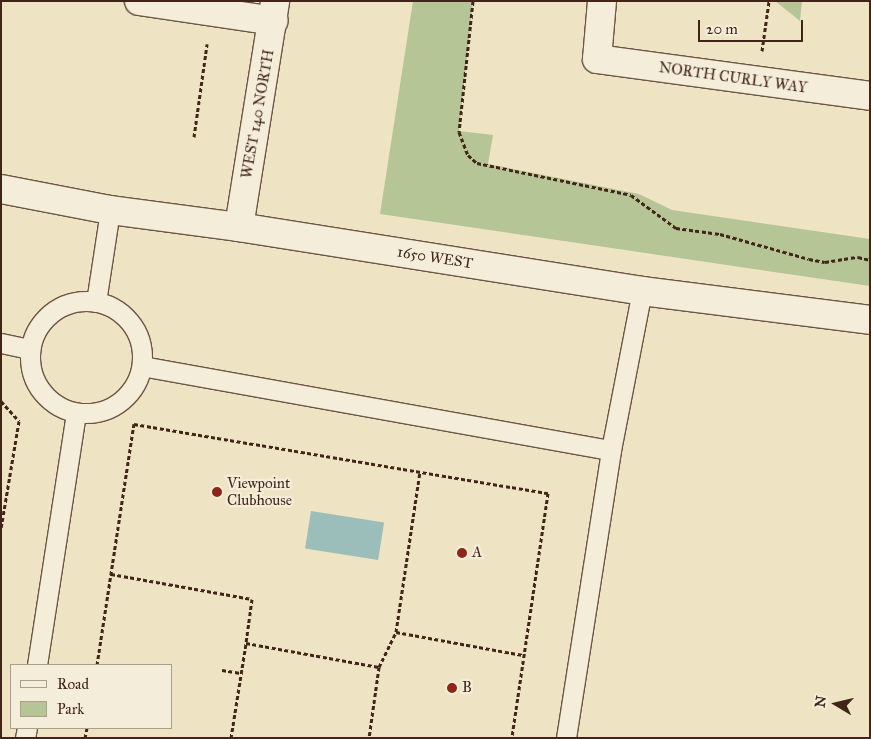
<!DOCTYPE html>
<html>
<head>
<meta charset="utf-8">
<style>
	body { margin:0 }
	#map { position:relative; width:871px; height:739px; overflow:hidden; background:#eee4c4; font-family:"IM FELL Great Primer",serif }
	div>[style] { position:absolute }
	.green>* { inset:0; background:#b5c596 }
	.water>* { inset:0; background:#9bbeba; transform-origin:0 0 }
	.path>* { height:3px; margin-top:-1.5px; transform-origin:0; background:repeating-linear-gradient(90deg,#422519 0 4px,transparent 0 6.5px) }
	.roads { filter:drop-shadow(1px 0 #6d5544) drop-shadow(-1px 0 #6d5544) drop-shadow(0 1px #6d5544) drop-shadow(0 -1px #6d5544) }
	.service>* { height:19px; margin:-9.5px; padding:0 9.5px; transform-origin:9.5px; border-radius:9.5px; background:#f4edd9 }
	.service>.ring { margin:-9.5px; padding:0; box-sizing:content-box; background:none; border:19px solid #f4edd9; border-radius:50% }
	.minor>* { height:28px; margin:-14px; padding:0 14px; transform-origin:14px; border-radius:14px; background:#f4edd9 }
	.tertiary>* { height:28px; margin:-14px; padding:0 14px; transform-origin:14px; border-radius:14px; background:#f4edd9 }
	.dots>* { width:14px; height:14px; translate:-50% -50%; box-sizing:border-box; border:2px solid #f4edd9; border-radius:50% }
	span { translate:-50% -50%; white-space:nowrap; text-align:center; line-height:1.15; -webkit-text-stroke:4.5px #f4edd9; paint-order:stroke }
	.street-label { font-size:15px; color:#422519 }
	.poi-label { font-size:15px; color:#422519 }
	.left { translate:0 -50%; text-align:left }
	.frame { position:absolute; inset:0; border:2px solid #422519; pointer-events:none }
	.legend { position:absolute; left:10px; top:664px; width:162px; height:65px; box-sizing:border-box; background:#f4edd9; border:1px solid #ad9d8c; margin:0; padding:6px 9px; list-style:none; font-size:15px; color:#422519 }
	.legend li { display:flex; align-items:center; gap:10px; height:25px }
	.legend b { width:25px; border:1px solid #ad9d8c }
	.north { position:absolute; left:811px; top:679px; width:50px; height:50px; -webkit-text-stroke:4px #f4edd9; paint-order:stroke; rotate:279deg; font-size:14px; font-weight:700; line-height:20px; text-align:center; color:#422519 }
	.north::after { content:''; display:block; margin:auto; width:18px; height:22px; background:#422519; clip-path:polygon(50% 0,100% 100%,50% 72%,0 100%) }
	.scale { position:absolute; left:698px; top:20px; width:105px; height:22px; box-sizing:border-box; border:2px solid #422519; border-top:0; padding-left:6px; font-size:15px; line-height:18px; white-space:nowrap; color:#422519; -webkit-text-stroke:4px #f4edd9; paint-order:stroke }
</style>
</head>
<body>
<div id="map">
	<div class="green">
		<div style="clip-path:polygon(413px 1px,473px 1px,459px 131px,493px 135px,488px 164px,639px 194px,672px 210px,870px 239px,870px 286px,380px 214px)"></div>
		<div style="clip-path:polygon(775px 1px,802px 1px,800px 21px)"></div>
	</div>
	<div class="water">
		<div style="left:311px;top:511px;width:74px;height:38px;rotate:9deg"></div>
	</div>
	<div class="path">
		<div style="left:473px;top:1px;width:132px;rotate:96.1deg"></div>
		<div style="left:459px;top:132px;width:25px;rotate:69deg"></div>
		<div style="left:468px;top:155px;width:12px;rotate:42deg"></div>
		<div style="left:477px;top:163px;width:157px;rotate:11.7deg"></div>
		<div style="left:631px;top:195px;width:56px;rotate:36.3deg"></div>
		<div style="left:676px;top:228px;width:44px;rotate:7.8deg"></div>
		<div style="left:720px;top:234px;width:92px;rotate:15.7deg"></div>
		<div style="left:809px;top:259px;width:16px;rotate:11deg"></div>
		<div style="left:825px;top:262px;width:33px;rotate:-9deg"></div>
		<div style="left:858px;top:257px;width:12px;rotate:14deg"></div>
		<div style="left:762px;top:51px;width:50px;rotate:-82deg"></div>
		<div style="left:194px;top:137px;width:94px;rotate:-82deg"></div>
		<div style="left:1px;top:401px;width:27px;rotate:48deg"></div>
		<div style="left:19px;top:421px;width:109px;rotate:99.5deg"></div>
		<div style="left:111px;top:574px;width:143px;rotate:10.1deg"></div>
		<div style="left:252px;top:599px;width:44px;rotate:97.8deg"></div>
		<div style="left:396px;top:632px;width:129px;rotate:10.3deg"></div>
		<div style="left:97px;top:665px;width:244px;rotate:-81.3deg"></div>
		<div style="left:134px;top:424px;width:420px;rotate:9.5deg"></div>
		<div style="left:548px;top:493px;width:248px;rotate:98.4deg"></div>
		<div style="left:379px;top:667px;width:39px;rotate:-64deg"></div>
		<div style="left:396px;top:632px;width:162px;rotate:-81.5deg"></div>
		<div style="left:222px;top:670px;width:19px;rotate:9deg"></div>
		<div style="left:85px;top:738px;width:10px;rotate:-79deg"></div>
		<div style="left:231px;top:738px;width:96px;rotate:-81deg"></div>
		<div style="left:246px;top:643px;width:135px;rotate:10.2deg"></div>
		<div style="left:379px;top:667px;width:72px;rotate:98deg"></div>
	</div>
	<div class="roads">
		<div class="service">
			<div class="ring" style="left:30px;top:301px;width:93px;height:93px"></div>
			<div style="left:96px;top:302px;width:93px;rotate:-81.3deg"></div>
			<div style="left:1px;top:343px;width:30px;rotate:12deg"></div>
			<div style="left:142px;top:366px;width:476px;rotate:10.2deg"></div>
			<div style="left:37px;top:665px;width:255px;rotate:-81.2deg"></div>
			<div style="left:25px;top:738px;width:10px;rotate:-79deg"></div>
			<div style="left:566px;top:738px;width:291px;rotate:-81.1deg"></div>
			<div style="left:611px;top:450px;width:162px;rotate:-79deg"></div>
		</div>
		<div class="minor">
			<div style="left:139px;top:1px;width:136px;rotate:8.4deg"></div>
			<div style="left:602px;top:1px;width:58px;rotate:94.9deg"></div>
			<div style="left:597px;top:59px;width:275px;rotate:7.7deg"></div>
			<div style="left:239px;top:227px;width:229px;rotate:-80.9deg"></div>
		</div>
		<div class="tertiary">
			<div style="left:1px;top:189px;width:111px;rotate:10.9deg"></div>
			<div style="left:110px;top:210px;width:130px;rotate:7.5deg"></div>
			<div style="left:239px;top:227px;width:408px;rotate:9deg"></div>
			<div style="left:642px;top:291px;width:230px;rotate:7.2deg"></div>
		</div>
	</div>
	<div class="dots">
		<div style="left:217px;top:492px;background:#8f2418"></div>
		<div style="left:462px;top:553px;background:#8f2418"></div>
		<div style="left:452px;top:688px;background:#8f2418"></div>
	</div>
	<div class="street-label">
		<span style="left:733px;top:78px;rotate:8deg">NORTH CURLY WAY</span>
		<span style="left:258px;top:114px;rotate:-80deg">WEST 140 NORTH</span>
		<span style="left:435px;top:258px;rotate:9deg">1650 WEST</span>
	</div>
	<div class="poi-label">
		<span class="left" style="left:227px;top:492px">Viewpoint<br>Clubhouse</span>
		<span class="left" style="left:472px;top:553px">A</span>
		<span class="left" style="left:462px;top:688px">B</span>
	</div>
	<div class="frame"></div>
	<ul class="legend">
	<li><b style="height:6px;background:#f4edd9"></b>Road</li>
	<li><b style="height:14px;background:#b5c596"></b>Park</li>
	</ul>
	<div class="north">N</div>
	<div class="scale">20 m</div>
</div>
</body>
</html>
